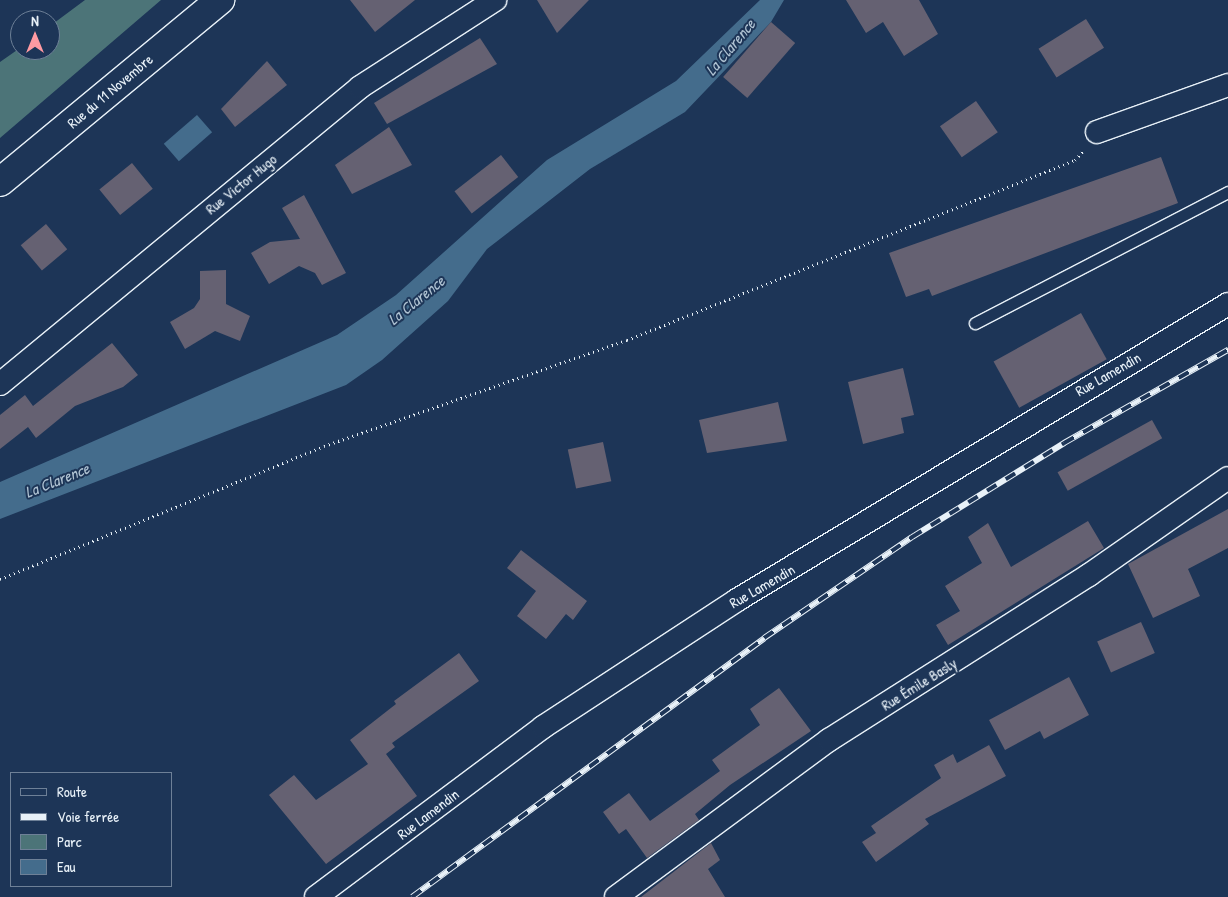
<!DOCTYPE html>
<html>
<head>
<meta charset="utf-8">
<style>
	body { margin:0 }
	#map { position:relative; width:1228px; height:897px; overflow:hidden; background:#1d3557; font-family:"Patrick Hand",sans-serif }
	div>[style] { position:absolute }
	.green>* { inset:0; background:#4c7478 }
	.water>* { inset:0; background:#446c8c; transform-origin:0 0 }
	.building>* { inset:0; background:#656172; transform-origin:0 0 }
	.path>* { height:3px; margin-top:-1.5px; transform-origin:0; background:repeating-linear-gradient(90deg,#e8f1f8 0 1px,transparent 0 5px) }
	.roads { filter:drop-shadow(1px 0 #e8f1f8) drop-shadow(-1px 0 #e8f1f8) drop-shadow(0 1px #e8f1f8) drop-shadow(0 -1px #e8f1f8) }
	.service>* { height:11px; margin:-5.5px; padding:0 5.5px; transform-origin:5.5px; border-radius:5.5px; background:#1d3557 }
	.minor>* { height:22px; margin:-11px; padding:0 11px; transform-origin:11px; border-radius:11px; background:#1d3557 }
	.secondary>* { height:28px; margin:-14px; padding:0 14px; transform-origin:14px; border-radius:14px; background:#1d3557 }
	.rail>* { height:5.5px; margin-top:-2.75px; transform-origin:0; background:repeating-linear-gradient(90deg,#1d3557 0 11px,#e8f1f8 0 22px); box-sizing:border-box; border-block:1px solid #e8f1f8 }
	span { translate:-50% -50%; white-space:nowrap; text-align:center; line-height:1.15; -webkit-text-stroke:4px #1d3557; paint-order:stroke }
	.street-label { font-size:15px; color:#e8f1f8 }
	.water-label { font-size:16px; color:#afc2d2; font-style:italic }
	.legend { position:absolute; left:10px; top:772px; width:162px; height:115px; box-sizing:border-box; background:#1d3557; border:1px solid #6e8097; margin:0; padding:6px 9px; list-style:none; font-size:15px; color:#e8f1f8 }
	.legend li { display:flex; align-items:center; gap:10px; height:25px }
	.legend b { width:25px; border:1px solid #6e8097 }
	.north { position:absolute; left:10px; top:10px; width:50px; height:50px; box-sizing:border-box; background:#1d3557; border:1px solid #6e8097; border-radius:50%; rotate:0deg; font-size:14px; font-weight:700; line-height:20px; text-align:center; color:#e8f1f8 }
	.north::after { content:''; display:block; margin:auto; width:18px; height:22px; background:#ff9aa2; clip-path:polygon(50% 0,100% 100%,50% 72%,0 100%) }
</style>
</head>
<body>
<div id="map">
	<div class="green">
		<div style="clip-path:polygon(85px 0,161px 0,0 138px,0 62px,20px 48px,50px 50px,50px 26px)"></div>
	</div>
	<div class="water">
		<div style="clip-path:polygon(760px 0,784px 0,771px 22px,685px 112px,590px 169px,487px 249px,448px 301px,382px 360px,346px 385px,0 519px,0 482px,337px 335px,396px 295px,547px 160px,676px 81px)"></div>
		<div style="left:197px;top:115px;width:23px;height:44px;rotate:49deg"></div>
	</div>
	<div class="building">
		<div style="clip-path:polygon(350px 0,415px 0,375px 32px)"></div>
		<div style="clip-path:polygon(537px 0,589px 0,557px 33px)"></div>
		<div style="clip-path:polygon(846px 0,919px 0,938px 34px,904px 56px,883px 22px,866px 33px)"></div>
		<div style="left:1086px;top:19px;width:34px;height:56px;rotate:58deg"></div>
		<div style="left:771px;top:22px;width:32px;height:73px;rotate:41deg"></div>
		<div style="clip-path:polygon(480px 38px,497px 64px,387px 124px,374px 103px)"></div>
		<div style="clip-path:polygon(267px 61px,287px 85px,235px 127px,221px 109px)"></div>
		<div style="left:976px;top:101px;width:38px;height:44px;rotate:55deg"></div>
		<div style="clip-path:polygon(389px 127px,412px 165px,352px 194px,335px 165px)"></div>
		<div style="left:501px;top:155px;width:28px;height:59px;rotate:52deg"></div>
		<div style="clip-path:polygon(1161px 157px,1178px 203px,932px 296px,929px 289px,906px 297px,889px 253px)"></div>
		<div style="left:132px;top:163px;width:33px;height:42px;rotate:51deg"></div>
		<div style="clip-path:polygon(304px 195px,346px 273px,322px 285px,315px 273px,299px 266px,269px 284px,251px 253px,270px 242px,300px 239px,282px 208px)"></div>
		<div style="left:46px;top:224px;width:33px;height:33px;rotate:50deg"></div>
		<div style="clip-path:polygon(226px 270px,226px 304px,250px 316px,240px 341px,215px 331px,185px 349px,170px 322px,194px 308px,200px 299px,200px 271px)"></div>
		<div style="left:1081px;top:313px;width:53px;height:100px;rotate:61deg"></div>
		<div style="clip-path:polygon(112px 343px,138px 375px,123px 387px,75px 406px,36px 438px,28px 427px,0 449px,0 415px,25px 395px,33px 406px)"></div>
		<div style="clip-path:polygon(903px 368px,914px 415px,901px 418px,904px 433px,863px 444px,848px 382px)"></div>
		<div style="clip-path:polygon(778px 402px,787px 441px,707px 453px,699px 420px)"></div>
		<div style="left:1152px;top:420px;width:21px;height:108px;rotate:61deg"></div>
		<div style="left:603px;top:442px;width:40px;height:36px;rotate:78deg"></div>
		<div style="clip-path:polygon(1228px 509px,1228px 548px,1188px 569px,1200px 596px,1153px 618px,1128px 564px)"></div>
		<div style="clip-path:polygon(1088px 521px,1104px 548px,948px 645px,936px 625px,960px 611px,945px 586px,982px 563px,968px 537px,988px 523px,1011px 567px)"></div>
		<div style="clip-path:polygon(521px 550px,587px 601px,573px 620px,566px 614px,546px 639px,517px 616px,536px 591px,507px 568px)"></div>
		<div style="left:1141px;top:622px;width:34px;height:48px;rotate:66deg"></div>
		<div style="clip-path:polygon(459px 653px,479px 681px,392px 743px,395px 747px,386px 754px,417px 796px,326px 864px,269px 795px,294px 775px,316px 800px,368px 764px,350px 740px,396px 704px,394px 701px)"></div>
		<div style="clip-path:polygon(1069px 677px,1089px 715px,1044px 739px,1040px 731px,1005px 750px,989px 720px)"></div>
		<div style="clip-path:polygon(779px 688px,811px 731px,730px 785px,695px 814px,699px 820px,647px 858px,626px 829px,619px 834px,603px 812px,629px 793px,650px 821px,720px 771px,712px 760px,760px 725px,750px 709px)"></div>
		<div style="clip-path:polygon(989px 745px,1006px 776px,925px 819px,929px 824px,876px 862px,862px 842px,876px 833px,871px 826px,941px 778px,934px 765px,953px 754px,957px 763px)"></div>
		<div style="clip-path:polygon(711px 843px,720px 860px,708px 869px,725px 897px,641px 897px)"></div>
	</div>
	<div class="path">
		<div style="left:0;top:579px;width:350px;rotate:-22.3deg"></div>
		<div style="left:324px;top:446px;width:321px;rotate:-19.3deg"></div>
		<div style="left:627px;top:340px;width:483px;rotate:-21.9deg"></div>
		<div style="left:1075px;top:160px;width:12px;rotate:-48deg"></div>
	</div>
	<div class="roads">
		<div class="service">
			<div style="left:975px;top:323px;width:285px;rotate:-27.4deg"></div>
		</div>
		<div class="minor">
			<div style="left:1097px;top:132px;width:139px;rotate:-19.7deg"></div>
			<div style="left:0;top:384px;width:467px;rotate:-39.5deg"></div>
			<div style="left:360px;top:87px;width:161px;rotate:-32.8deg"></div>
			<div style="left:316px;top:897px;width:284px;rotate:-36.8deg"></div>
			<div style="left:543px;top:727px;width:232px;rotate:-33.2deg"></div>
			<div style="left:737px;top:600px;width:573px;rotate:-31.08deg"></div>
			<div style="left:616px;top:897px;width:265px;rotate:-36.4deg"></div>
			<div style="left:829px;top:740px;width:308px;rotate:-32.4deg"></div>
			<div style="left:1089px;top:575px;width:169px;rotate:-34.9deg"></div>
		</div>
		<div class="secondary">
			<div style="left:0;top:182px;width:286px;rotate:-39.6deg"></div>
		</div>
	</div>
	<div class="rail">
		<div style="left:412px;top:897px;width:437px;rotate:-36.3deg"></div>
		<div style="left:764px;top:638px;width:179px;rotate:-34.3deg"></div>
		<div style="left:912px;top:537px;width:179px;rotate:-31.7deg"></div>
		<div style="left:1064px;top:443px;width:189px;rotate:-29.6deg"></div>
	</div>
	<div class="street-label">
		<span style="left:110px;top:91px;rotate:-40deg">Rue du 11 Novembre</span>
		<span style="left:241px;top:184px;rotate:-39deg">Rue Victor Hugo</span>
		<span style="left:1108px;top:374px;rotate:-30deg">Rue Lamendin</span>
		<span style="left:762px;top:586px;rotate:-30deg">Rue Lamendin</span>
		<span style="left:919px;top:684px;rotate:-32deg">Rue Émile Basly</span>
		<span style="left:428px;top:814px;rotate:-37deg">Rue Lamendin</span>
	</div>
	<div class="water-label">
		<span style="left:730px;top:47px;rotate:-50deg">La Clarence</span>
		<span style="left:416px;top:300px;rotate:-39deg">La Clarence</span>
		<span style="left:57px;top:480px;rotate:-22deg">La Clarence</span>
	</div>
	<ul class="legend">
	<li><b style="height:6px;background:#1d3557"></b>Route</li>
	<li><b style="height:6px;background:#e8f1f8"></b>Voie ferrée</li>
	<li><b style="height:14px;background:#4c7478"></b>Parc</li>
	<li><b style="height:14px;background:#446c8c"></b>Eau</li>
	</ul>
	<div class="north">N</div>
</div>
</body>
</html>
